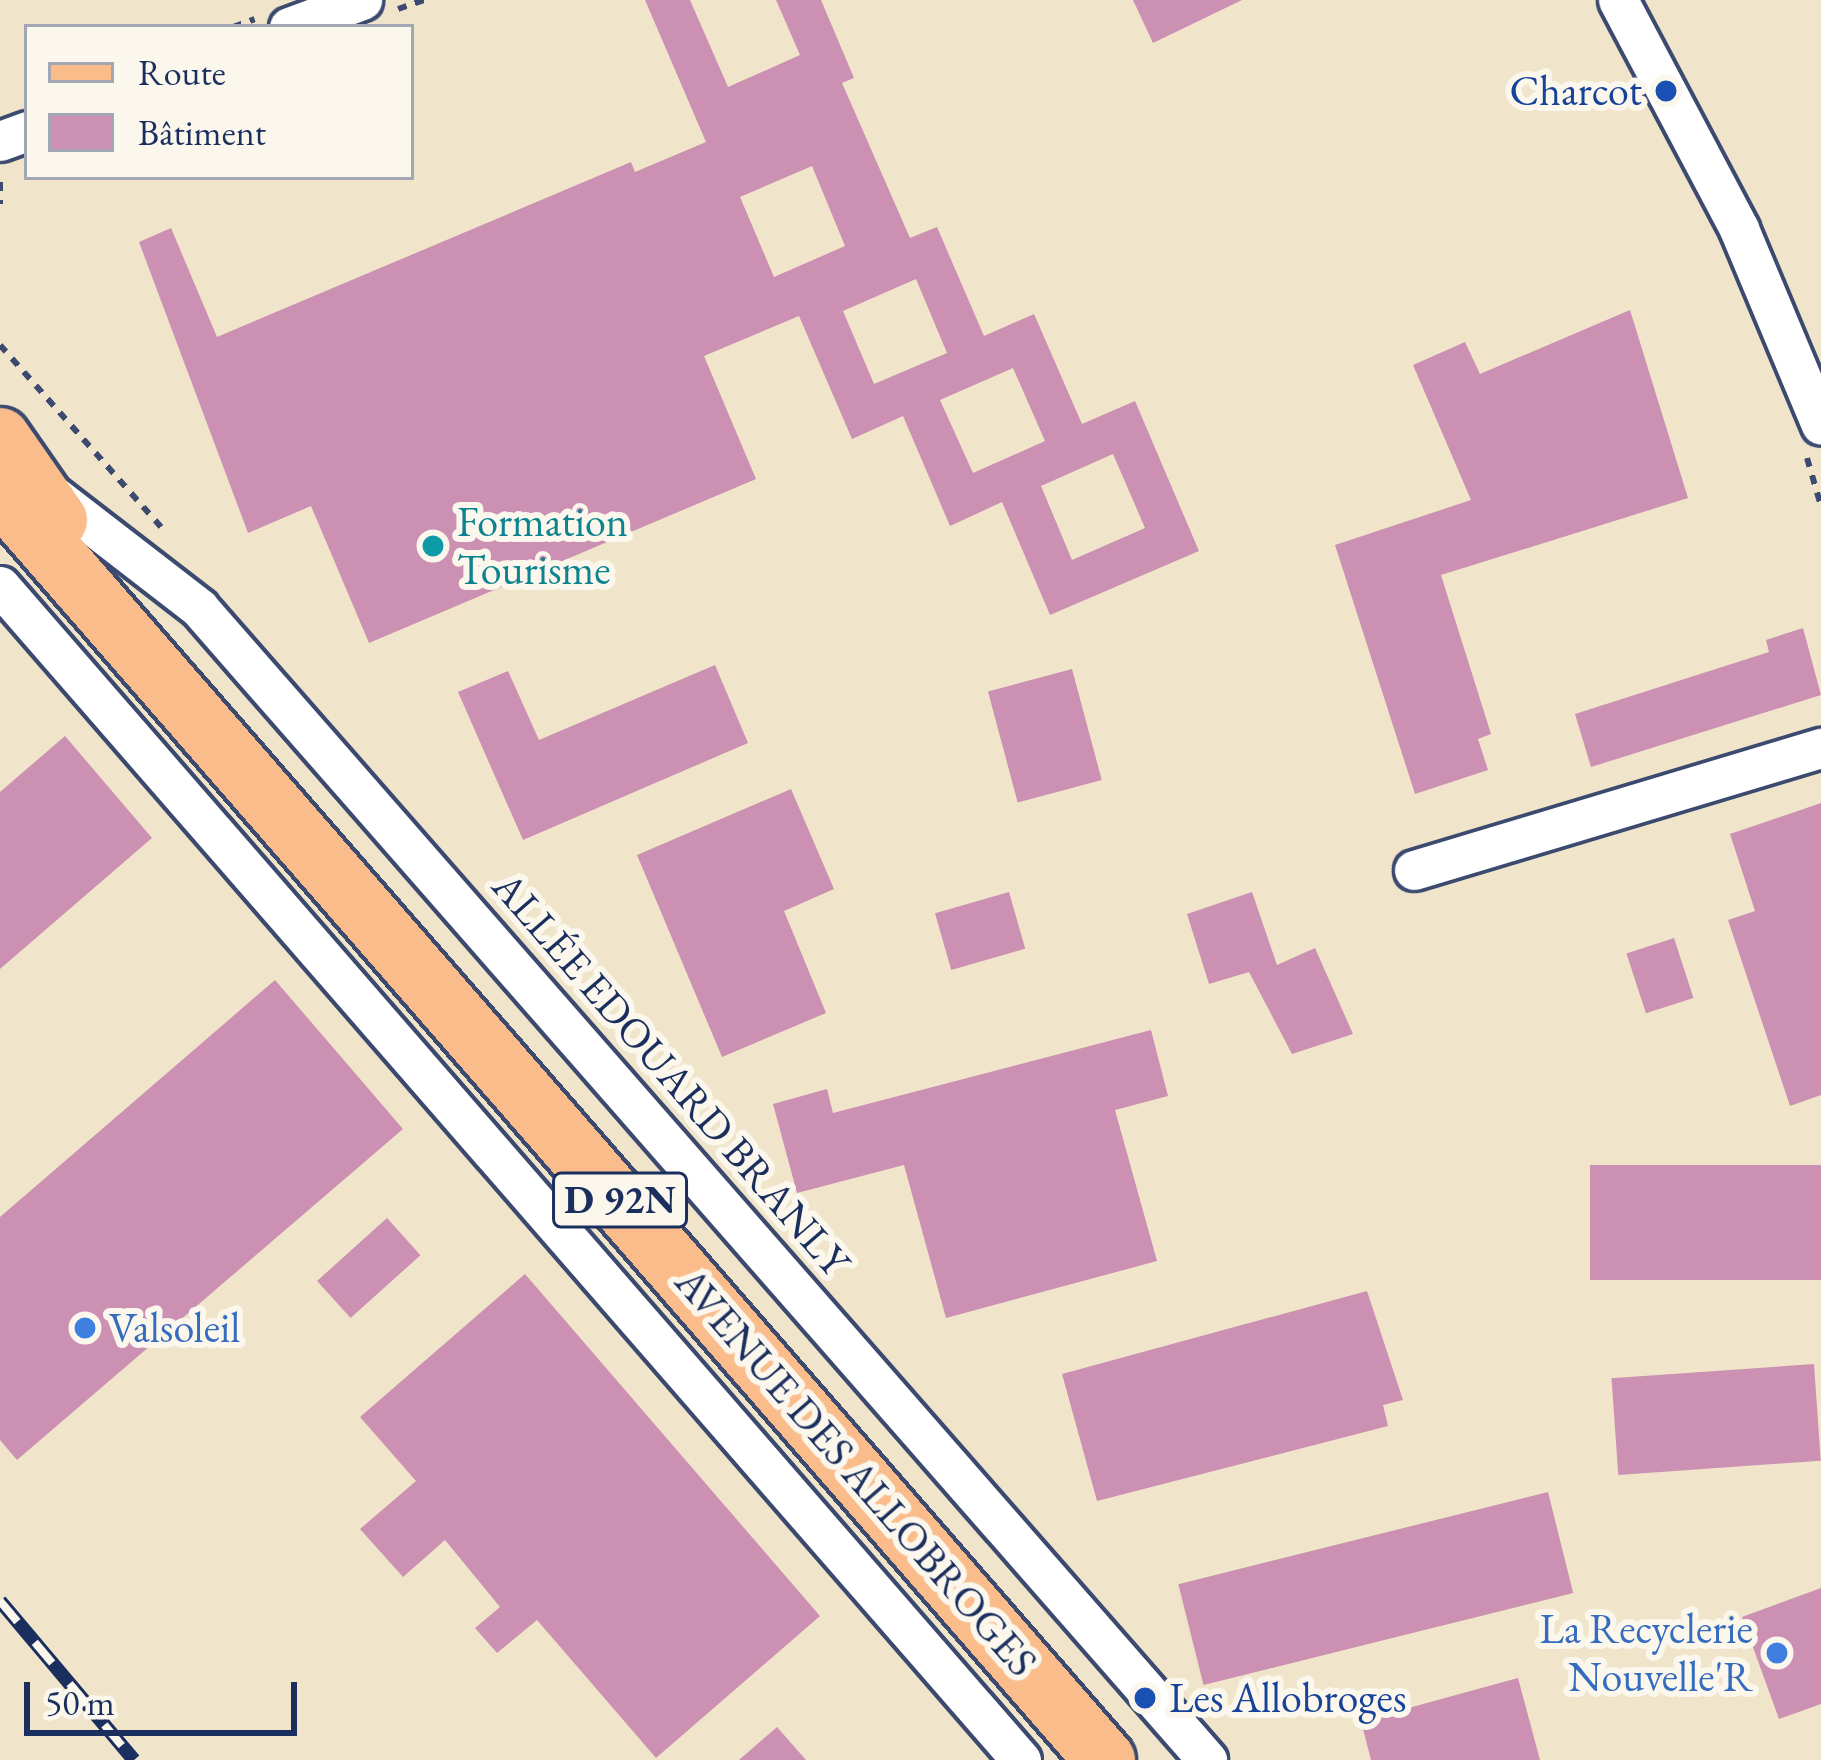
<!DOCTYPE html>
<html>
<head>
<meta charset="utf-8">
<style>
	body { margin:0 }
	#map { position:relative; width:1821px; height:1760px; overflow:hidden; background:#f0e5ca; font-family:"EB Garamond",serif }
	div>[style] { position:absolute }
	.building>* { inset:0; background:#cb90b2; transform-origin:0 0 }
	.path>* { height:6px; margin-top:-3px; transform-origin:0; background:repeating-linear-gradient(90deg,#3b4a6e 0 9px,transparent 0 18px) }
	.roads { filter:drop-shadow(3px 0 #3b4a6e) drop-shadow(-3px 0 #3b4a6e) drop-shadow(0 3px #3b4a6e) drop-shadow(0 -3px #3b4a6e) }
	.street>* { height:39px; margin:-19.5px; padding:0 19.5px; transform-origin:19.5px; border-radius:19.5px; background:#fff }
	.primary>* { height:60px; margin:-30px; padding:0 30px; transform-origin:30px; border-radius:30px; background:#fabc8b }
	.rail>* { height:14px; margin-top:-7px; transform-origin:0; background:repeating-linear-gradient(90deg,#fbf7ec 0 27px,#1b2f5e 0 54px); box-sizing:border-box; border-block:3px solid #1b2f5e }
	.dots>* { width:33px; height:33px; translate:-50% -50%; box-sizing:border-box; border:6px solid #fbf7ec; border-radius:50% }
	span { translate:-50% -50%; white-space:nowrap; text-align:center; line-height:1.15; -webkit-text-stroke:12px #fbf7ec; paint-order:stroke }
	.shield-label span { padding:3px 9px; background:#fbf7ec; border:3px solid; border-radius:9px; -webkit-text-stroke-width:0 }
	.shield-label { font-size:39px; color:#1b2f5e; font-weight:700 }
	.transit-label { font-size:42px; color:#164399 }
	.right { translate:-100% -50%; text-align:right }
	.left { translate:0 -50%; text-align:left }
	.culture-label { font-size:42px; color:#0d838f }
	.street-label { font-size:42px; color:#1b2f5e }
	.shop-label { font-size:42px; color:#366cbe }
	.legend { position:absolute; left:24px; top:24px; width:390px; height:156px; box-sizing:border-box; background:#fbf7ec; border:3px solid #a1a7b3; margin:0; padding:15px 21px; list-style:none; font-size:36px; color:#1b2f5e }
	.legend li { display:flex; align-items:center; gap:24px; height:60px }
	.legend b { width:60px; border:3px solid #a1a7b3 }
	.scale { position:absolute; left:24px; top:1682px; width:273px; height:54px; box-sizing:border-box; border:6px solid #1b2f5e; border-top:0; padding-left:15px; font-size:36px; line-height:42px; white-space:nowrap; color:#1b2f5e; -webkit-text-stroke:9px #fbf7ec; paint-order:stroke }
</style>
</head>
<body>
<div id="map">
	<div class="building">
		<div style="clip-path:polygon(evenodd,645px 0,690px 0,728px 87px,800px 55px,776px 0,821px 0,854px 78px,842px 83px,910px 238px,937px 227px,984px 336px,1034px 314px,1082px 424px,1135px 401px,1199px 551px,1050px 615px,1002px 502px,950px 526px,903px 416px,852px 439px,799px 316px,704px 356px,756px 479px,369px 643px,311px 506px,248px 533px,139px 242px,171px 228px,217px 337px,631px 162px,635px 172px,706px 142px,645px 0,812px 166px,845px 246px,774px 277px,740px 197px,812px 166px,645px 0,916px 279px,947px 353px,874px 384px,843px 311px,916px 279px,645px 0,1013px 368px,1045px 441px,973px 473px,940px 400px,1013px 368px,645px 0,1113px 454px,1145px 528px,1072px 560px,1041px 486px,1113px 454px)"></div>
		<div style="clip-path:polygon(1133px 0,1242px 0,1153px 43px)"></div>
		<div style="clip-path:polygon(1630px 310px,1688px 498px,1441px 575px,1491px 734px,1478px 739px,1488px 770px,1415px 794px,1335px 545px,1471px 500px,1413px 365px,1465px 342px,1480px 374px)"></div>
		<div style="clip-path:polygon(1803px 628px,1821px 695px,1591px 767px,1575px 714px,1769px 652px,1766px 640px)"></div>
		<div style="clip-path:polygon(715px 665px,748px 743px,523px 840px,458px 692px,508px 671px,539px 740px)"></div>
		<div style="left:1072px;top:669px;width:115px;height:87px;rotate:75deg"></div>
		<div style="clip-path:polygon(65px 736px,152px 838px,0 969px,0 792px)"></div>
		<div style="clip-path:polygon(791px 789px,834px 889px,784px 911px,826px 1013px,722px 1057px,637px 855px)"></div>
		<div style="clip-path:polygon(1821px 803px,1821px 1095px,1790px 1106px,1728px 920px,1755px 911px,1730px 834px)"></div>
		<div style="left:1009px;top:892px;width:59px;height:77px;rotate:74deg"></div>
		<div style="clip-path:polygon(1252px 892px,1277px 965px,1315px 948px,1353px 1034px,1292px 1054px,1249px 972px,1209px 984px,1187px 914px)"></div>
		<div style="left:1674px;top:938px;width:63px;height:50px;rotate:72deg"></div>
		<div style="clip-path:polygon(275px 980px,403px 1129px,17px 1460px,0 1440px,0 1217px)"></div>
		<div style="clip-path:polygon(1151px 1030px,1168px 1096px,1115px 1110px,1157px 1261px,946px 1318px,904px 1165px,797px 1193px,773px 1104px,827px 1089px,833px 1113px)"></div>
		<div style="left:1821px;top:1165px;width:115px;height:231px;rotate:90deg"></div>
		<div style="left:387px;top:1218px;width:50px;height:94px;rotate:48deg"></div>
		<div style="clip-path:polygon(525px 1274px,820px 1616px,656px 1758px,537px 1620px,497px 1653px,475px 1628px,500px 1607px,445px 1540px,403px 1577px,360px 1529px,416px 1481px,360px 1417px)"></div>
		<div style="clip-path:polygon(1367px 1291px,1403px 1400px,1383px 1405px,1388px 1426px,1097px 1501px,1062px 1374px)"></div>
		<div style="left:1814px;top:1364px;width:97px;height:203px;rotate:86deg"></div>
		<div style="left:1548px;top:1492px;width:104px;height:381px;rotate:76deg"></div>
		<div style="clip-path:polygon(1821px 1588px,1821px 1704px,1779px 1719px,1742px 1617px)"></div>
		<div style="clip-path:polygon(1518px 1678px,1540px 1760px,1371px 1760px,1361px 1721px)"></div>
		<div style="clip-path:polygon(777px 1727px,806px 1760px,739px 1760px)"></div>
	</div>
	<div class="path">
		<div style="left:398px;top:9px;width:28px;rotate:-19deg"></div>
		<div style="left:233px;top:27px;width:23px;rotate:-20deg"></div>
		<div style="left:0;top:182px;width:22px;rotate:90deg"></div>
		<div style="left:0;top:345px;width:243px;rotate:48.5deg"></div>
		<div style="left:1807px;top:458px;width:50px;rotate:73.7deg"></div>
	</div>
	<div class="roads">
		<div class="street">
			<div style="left:1618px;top:0;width:259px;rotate:62.1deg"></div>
			<div style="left:1739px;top:229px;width:212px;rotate:67.3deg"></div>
			<div style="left:289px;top:27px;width:78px;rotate:-20.3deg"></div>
			<div style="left:0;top:141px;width:29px;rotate:-20deg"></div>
			<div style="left:44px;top:488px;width:196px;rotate:37.7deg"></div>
			<div style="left:199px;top:608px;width:1531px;rotate:48.81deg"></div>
			<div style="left:0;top:586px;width:1556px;rotate:48.99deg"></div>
			<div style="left:1414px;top:870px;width:425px;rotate:-16.7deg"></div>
		</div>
		<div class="primary">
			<div style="left:0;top:438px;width:100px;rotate:55.2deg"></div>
			<div style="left:0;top:492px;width:1682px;rotate:48.93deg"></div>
		</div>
	</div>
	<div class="rail">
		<div style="left:0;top:1601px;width:208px;rotate:49.9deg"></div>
	</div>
	<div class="dots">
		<div style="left:1666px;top:91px;background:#1a4fb4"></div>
		<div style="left:433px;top:546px;background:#0f9aa8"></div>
		<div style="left:85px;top:1328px;background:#3f7fe0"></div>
		<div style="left:1777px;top:1653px;background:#3f7fe0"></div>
		<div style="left:1145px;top:1698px;background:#1a4fb4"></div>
	</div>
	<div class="shield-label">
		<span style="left:620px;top:1200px">D 92N</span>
	</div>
	<div class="transit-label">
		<span class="right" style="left:1642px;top:91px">Charcot</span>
		<span class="left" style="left:1169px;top:1698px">Les Allobroges</span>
	</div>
	<div class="culture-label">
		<span class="left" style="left:457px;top:546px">Formation<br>Tourisme</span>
	</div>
	<div class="street-label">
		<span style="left:671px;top:1074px;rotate:49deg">ALLÉE EDOUARD BRANLY</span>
		<span style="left:856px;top:1472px;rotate:49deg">AVENUE DES ALLOBROGES</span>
	</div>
	<div class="shop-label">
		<span class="left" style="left:109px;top:1328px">Valsoleil</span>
		<span class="right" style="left:1753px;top:1653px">La Recyclerie<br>Nouvelle'R</span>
	</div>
	<ul class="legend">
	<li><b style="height:15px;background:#fabc8b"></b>Route</li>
	<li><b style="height:33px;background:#cb90b2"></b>Bâtiment</li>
	</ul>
	<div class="scale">50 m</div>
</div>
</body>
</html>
